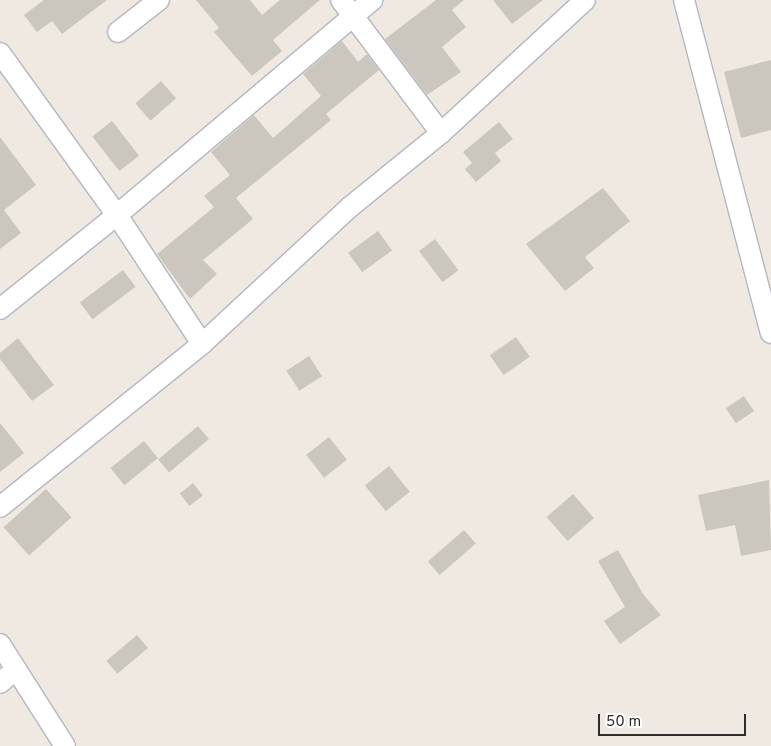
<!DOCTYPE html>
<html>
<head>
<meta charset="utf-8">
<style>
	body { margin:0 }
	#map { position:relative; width:771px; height:746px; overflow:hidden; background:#efe9e1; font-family:Overpass,sans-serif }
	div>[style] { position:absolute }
	.building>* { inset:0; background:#cbc7bf; transform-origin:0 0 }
	.roads { filter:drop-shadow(1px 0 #b4b7c1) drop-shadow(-1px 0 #b4b7c1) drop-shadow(0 1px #b4b7c1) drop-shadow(0 -1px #b4b7c1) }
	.minor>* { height:20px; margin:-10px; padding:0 10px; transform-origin:10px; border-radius:10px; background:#fff }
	span { translate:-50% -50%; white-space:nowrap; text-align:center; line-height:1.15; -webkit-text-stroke:4px #fff; paint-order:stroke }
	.scale { position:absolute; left:598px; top:714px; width:148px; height:22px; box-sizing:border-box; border:2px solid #2e2e2e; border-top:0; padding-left:6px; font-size:15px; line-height:18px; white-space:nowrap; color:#2e2e2e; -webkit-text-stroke:4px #fff; paint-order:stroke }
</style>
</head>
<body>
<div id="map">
	<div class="building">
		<div style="clip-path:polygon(44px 0,107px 0,62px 34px,52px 21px,37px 32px,24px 15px)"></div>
		<div style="clip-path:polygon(196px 0,250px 0,262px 15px,280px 0,320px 0,273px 40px,282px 51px,252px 76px,214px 32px,219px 28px)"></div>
		<div style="clip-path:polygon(436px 0,464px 0,452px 10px,466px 27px,442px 47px,461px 72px,427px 95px,385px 39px)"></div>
		<div style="clip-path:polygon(493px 0,543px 0,512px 24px)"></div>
		<div style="clip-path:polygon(342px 41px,358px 62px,367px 54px,379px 70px,326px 114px,331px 120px,236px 198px,253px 219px,203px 260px,217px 274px,190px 299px,157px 254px,214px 207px,204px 196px,230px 175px,211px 152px,254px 115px,273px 138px,321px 96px,303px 74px)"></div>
		<div style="clip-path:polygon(771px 60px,771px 130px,741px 138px,724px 72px)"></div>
		<div style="left:161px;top:81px;width:23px;height:34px;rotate:49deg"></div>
		<div style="left:112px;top:121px;width:44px;height:25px;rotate:52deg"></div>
		<div style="clip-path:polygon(499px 122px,513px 139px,495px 153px,501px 161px,476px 182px,465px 169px,472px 163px,463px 152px)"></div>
		<div style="clip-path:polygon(0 137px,36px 185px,4px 210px,21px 233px,0 249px)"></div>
		<div style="clip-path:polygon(603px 188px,630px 221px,585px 257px,594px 268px,565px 291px,526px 244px)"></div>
		<div style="left:378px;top:231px;width:24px;height:37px;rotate:54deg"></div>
		<div style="left:435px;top:239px;width:39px;height:20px;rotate:53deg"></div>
		<div style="left:123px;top:270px;width:21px;height:54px;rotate:53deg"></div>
		<div style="left:516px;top:337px;width:24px;height:32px;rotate:55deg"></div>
		<div style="clip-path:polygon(18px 338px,54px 385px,32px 401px,0 359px,0 353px)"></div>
		<div style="left:309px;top:356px;width:24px;height:27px;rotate:57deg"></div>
		<div style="left:744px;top:396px;width:18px;height:22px;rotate:56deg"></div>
		<div style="clip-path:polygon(0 423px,24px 453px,0 472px)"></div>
		<div style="left:198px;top:426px;width:17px;height:52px;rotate:50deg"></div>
		<div style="left:329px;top:437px;width:29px;height:29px;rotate:52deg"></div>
		<div style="left:144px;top:441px;width:22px;height:43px;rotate:51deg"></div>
		<div style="left:389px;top:466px;width:33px;height:31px;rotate:51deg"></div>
		<div style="clip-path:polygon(769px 480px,771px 550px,741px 556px,735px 525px,706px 531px,698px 495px)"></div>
		<div style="left:193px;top:483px;width:16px;height:17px;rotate:52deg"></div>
		<div style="left:46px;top:489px;width:38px;height:57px;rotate:48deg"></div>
		<div style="left:573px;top:494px;width:32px;height:35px;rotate:49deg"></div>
		<div style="left:464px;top:530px;width:18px;height:48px;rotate:49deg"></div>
		<div style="clip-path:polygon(618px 550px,643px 594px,661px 615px,620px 644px,604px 621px,625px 607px,598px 561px)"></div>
		<div style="left:137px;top:635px;width:17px;height:40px;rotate:50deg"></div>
	</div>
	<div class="roads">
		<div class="minor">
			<div style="left:341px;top:0;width:166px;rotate:53.1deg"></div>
			<div style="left:684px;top:0;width:344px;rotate:75.4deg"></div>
			<div style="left:118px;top:32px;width:52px;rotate:-38deg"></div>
			<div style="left:0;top:53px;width:200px;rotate:54.2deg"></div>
			<div style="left:117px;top:215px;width:154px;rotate:56.6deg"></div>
			<div style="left:0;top:309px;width:150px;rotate:-38.8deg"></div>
			<div style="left:117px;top:215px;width:334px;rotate:-40.1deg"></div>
			<div style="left:0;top:507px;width:260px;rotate:-38.9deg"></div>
			<div style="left:202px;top:344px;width:202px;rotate:-42.8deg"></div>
			<div style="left:350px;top:207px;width:117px;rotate:-39.1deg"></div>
			<div style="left:441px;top:133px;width:196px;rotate:-42.7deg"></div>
			<div style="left:0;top:644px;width:121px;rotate:57.5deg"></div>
			<div style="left:0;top:683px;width:21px;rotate:-41deg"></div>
		</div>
	</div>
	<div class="scale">50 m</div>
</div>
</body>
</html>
